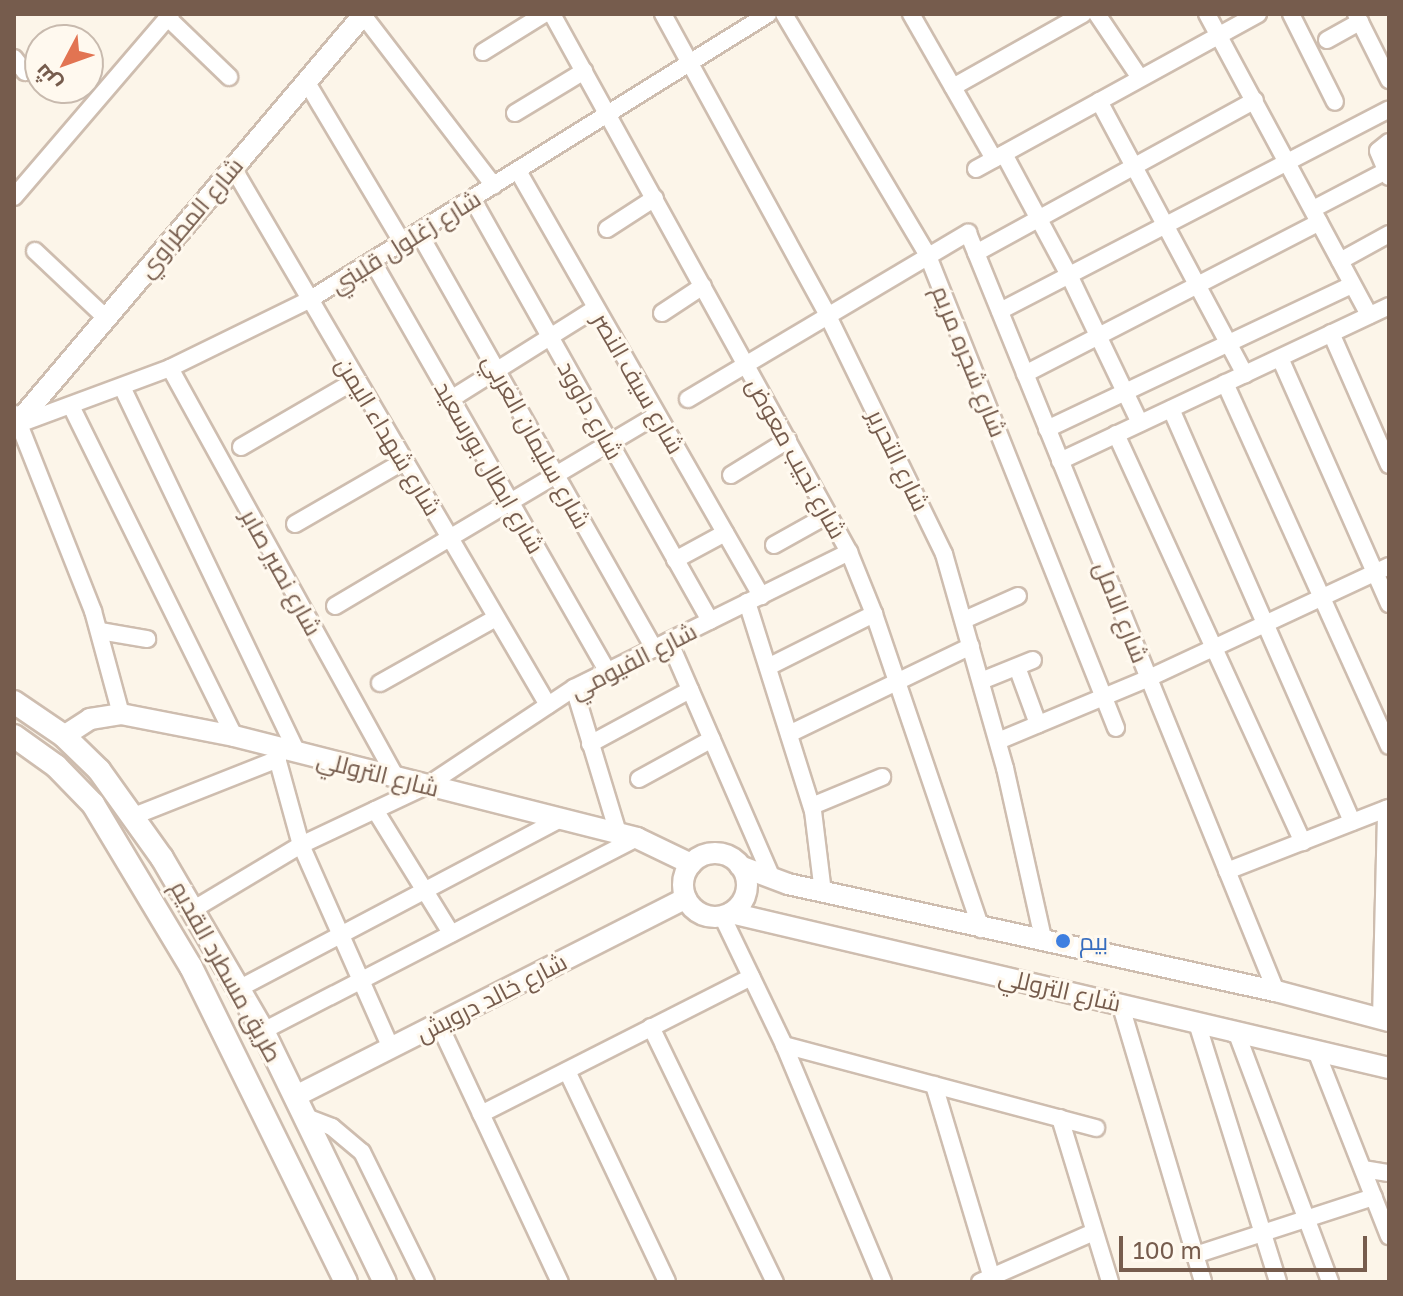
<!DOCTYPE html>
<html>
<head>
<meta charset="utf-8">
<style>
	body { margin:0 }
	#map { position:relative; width:1403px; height:1296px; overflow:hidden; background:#fcf5e9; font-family:"Golos Text",Cairo,sans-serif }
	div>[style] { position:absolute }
	.roads { filter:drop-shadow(2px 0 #cebdaf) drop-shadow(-2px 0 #cebdaf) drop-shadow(0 2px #cebdaf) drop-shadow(0 -2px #cebdaf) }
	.minor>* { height:16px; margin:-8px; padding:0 8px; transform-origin:8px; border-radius:8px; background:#fff }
	.tertiary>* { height:20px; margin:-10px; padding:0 10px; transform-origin:10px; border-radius:10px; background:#fff }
	.tertiary>.ring { margin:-10px; padding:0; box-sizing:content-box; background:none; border:20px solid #fff; border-radius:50% }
	.secondary>* { height:22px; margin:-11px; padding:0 11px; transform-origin:11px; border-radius:11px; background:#fff }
	.dots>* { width:22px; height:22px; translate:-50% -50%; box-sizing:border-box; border:4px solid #fff9ef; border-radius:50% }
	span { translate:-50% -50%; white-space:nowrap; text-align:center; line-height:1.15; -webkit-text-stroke:6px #fff9ef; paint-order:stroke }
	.street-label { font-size:24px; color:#765c4d }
	.shop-label { font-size:24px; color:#366cbe }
	.left { translate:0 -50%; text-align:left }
	.frame { position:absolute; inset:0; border:16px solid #765c4d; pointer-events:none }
	.north { position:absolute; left:24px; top:24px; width:80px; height:80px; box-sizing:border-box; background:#fff9ef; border:2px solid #c8baae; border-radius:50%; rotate:229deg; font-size:22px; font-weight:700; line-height:32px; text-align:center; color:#765c4d }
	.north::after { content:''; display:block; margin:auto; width:28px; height:36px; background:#e27452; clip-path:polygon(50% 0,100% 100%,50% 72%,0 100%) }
	.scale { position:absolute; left:1119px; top:1236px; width:248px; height:36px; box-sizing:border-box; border:4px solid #765c4d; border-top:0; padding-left:10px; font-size:24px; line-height:28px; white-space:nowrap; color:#765c4d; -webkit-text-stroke:6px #fff9ef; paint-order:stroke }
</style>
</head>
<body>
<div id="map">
	<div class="roads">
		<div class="minor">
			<div style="left:552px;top:14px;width:615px;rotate:61.1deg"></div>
			<div style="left:849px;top:552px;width:67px;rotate:68deg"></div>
			<div style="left:874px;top:614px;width:333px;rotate:71.2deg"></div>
			<div style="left:663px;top:14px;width:344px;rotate:61.3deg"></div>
			<div style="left:828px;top:316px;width:265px;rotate:64deg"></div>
			<div style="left:944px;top:554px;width:223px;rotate:74.1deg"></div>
			<div style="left:1005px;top:768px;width:178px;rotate:77.4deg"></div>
			<div style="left:784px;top:14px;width:282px;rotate:59.2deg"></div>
			<div style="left:928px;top:256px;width:508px;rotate:68.28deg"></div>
			<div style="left:911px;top:14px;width:167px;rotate:60.2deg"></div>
			<div style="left:1097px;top:14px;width:77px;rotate:56.1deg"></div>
			<div style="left:1207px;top:14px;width:342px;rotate:61.7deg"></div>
			<div style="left:1291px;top:14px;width:98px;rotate:63.4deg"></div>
			<div style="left:1356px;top:14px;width:74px;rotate:63.4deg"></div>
			<div style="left:363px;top:15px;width:215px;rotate:52.5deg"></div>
			<div style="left:168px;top:18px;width:85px;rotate:44deg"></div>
			<div style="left:1327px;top:40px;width:38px;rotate:-29deg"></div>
			<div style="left:483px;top:52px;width:72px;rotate:-31.9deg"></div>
			<div style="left:14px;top:58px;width:18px;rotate:52deg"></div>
			<div style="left:306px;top:81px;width:190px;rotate:59.2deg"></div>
			<div style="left:953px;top:87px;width:149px;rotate:-29.3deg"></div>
			<div style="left:1099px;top:101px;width:310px;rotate:61.9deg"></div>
			<div style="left:515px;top:113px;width:81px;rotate:-31.3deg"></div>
			<div style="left:1389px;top:142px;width:14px;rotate:141deg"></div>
			<div style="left:1378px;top:151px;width:28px;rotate:67deg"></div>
			<div style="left:1004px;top:154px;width:137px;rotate:61.8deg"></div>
			<div style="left:1069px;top:275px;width:164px;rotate:64.4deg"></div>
			<div style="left:232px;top:166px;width:625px;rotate:59.62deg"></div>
			<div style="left:976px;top:169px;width:322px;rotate:-28.8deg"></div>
			<div style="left:518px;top:171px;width:490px;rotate:60.2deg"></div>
			<div style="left:14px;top:197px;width:241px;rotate:-49.4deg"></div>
			<div style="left:473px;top:200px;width:483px;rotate:60.6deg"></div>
			<div style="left:1313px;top:209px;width:82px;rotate:-27.5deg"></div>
			<div style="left:607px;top:229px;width:57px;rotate:-32.9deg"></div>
			<div style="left:419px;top:233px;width:478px;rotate:60.5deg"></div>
			<div style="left:35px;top:251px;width:96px;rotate:43.3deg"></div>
			<div style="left:976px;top:253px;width:318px;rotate:-28.7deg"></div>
			<div style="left:1340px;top:261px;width:56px;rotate:-28.9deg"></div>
			<div style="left:373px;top:262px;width:473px;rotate:60.2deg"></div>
			<div style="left:1000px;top:311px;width:438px;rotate:-27.4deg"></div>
			<div style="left:662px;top:313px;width:49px;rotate:-33.4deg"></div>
			<div style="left:1331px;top:333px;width:144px;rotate:66.3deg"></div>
			<div style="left:1280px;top:358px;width:269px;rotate:66.1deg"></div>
			<div style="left:170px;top:368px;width:466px;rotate:61.1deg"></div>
			<div style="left:1025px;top:374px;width:331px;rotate:-27.3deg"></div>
			<div style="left:1225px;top:383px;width:398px;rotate:65.7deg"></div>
			<div style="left:122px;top:387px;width:406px;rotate:64.4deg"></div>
			<div style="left:451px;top:399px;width:171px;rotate:-32.1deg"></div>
			<div style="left:688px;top:399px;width:326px;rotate:-30.7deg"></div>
			<div style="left:968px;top:233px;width:818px;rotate:67.89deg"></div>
			<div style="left:71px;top:406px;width:368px;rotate:63.7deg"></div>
			<div style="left:1171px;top:409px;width:451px;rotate:66.3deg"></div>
			<div style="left:15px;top:414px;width:212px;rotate:68.4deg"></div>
			<div style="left:93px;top:611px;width:107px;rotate:74.8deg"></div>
			<div style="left:19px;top:424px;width:161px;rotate:-20.3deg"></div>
			<div style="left:170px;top:368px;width:155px;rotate:-26.1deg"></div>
			<div style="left:309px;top:300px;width:541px;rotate:-31.93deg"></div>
			<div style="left:1047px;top:429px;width:337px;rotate:-25.3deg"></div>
			<div style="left:1116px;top:434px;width:449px;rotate:65.4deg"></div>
			<div style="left:241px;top:447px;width:133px;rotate:-30.2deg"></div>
			<div style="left:1060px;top:461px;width:364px;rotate:-25.2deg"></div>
			<div style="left:731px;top:475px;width:67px;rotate:-31.6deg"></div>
			<div style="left:295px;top:524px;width:126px;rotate:-30deg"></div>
			<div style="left:774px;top:545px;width:62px;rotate:-29.1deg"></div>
			<div style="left:675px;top:560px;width:57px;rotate:-28.4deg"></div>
			<div style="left:747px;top:602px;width:219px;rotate:72.5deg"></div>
			<div style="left:813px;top:811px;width:82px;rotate:83deg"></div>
			<div style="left:335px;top:606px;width:374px;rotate:-30.7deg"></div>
			<div style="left:964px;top:620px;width:59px;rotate:-24deg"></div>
			<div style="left:100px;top:631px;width:48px;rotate:9.7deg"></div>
			<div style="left:669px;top:641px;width:258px;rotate:66.5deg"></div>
			<div style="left:768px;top:667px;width:119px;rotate:-26.6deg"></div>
			<div style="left:1017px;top:667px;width:61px;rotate:69.8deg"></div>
			<div style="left:981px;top:681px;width:56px;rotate:-22deg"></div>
			<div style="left:380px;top:683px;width:133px;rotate:-29.3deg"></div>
			<div style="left:574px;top:688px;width:152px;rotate:73.1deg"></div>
			<div style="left:789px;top:734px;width:202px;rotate:-25.8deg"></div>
			<div style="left:998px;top:741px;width:164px;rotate:-22.6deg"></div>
			<div style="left:1149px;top:678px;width:265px;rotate:-25deg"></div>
			<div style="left:590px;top:744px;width:114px;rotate:-28.4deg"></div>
			<div style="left:274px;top:747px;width:102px;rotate:74.6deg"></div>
			<div style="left:301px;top:845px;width:222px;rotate:66.1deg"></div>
			<div style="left:639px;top:779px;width:83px;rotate:-28.7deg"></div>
			<div style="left:812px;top:806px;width:76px;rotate:-22.5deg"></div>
			<div style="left:375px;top:810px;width:145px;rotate:58.3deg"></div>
			<div style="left:134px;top:816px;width:155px;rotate:-21.6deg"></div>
			<div style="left:1227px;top:871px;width:174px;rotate:-21.3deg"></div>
			<div style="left:194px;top:909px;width:125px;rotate:-30.9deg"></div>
			<div style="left:301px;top:845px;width:140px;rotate:-25.3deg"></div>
			<div style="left:428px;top:785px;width:175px;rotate:-33.6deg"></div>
			<div style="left:574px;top:688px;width:307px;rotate:-26.3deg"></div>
			<div style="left:722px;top:916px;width:143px;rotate:64.3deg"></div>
			<div style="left:784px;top:1045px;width:257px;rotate:67.3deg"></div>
			<div style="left:240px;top:988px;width:363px;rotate:-27.8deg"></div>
			<div style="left:1120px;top:1003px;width:291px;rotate:73.4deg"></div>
			<div style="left:1381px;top:1019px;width:210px;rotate:-88.6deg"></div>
			<div style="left:1197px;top:1023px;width:271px;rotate:72.6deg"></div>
			<div style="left:439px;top:1024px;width:285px;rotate:64.9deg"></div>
			<div style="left:651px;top:1027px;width:284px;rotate:64.1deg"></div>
			<div style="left:263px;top:1031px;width:421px;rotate:-27.3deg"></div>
			<div style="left:1237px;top:1034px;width:265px;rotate:69.4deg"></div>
			<div style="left:784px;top:1045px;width:323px;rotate:14.9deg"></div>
			<div style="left:1316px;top:1051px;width:199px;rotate:68.5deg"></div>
			<div style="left:567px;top:1071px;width:233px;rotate:64.6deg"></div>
			<div style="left:934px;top:1085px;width:206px;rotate:73.3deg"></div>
			<div style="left:481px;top:1114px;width:303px;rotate:-26.9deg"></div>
			<div style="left:306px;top:1117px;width:28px;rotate:21deg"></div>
			<div style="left:332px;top:1127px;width:39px;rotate:40deg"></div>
			<div style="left:362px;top:1152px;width:145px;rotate:63.8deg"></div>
			<div style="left:1060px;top:1118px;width:171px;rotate:73deg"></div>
			<div style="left:1363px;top:1169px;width:26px;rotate:9deg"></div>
			<div style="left:1195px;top:1255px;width:188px;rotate:-18deg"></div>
			<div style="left:980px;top:1282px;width:124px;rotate:-23.7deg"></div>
		</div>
		<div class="tertiary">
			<div style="left:14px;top:427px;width:541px;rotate:-49.72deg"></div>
			<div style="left:64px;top:736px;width:31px;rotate:-33deg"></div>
			<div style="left:90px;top:719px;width:31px;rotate:-9deg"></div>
			<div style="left:121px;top:714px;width:115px;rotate:11deg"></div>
			<div style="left:234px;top:736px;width:416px;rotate:14.2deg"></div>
			<div style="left:637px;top:838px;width:60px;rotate:25.7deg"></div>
			<div class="ring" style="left:683px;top:853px;width:44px;height:44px"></div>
			<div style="left:740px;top:866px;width:51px;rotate:20.6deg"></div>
			<div style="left:788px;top:884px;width:500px;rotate:12.4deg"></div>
			<div style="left:1276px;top:991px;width:117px;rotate:14.9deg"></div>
			<div style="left:731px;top:913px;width:676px;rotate:13.26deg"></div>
			<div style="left:296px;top:1096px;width:437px;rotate:-26.9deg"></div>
		</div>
		<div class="secondary">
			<div style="left:14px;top:702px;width:60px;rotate:34.2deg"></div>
			<div style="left:64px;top:736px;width:49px;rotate:44.2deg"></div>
			<div style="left:99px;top:770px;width:108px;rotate:54.4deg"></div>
			<div style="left:162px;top:858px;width:200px;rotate:59.7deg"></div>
			<div style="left:263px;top:1031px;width:279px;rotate:64.1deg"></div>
			<div style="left:14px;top:736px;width:52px;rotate:35.5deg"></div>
			<div style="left:56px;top:766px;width:53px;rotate:45.8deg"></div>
			<div style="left:93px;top:804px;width:190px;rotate:59deg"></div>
			<div style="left:191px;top:967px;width:351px;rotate:63.8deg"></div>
		</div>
	</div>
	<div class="dots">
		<div style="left:1063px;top:941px;background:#3f7fe0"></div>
	</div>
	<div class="street-label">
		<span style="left:190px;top:217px;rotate:-50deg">شارع المطراوي</span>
		<span style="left:405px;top:241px;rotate:-32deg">شارع زغلول قليني</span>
		<span style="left:970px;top:361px;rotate:68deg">شارع شجره مريم</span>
		<span style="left:639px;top:383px;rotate:60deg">شارع سيف النصر</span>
		<span style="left:591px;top:410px;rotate:61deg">شارع داوود</span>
		<span style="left:389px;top:436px;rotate:59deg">شارع شهداء اليمن</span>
		<span style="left:537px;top:441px;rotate:61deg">شارع سليمان العربي</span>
		<span style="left:797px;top:458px;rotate:61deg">شارع نجيب معوض</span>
		<span style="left:899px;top:460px;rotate:64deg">شارع التحرير</span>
		<span style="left:490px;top:467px;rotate:60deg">شارع ابطال بورسعيد</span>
		<span style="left:282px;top:572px;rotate:61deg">شارع نصير صابر</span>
		<span style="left:1122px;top:612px;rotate:68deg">شارع الامل</span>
		<span style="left:633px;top:660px;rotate:-27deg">شارع الفيومي</span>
		<span style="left:378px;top:773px;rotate:14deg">شارع التروللي</span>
		<span style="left:227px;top:971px;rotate:61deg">طريق مسطرد القديم</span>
		<span style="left:1060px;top:989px;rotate:13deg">شارع التروللي</span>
		<span style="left:491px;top:997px;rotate:-27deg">شارع خالد درويش</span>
	</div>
	<div class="shop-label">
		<span class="left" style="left:1079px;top:941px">بيم</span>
	</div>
	<div class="frame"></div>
	<div class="north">ش</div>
	<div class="scale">100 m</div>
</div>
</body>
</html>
